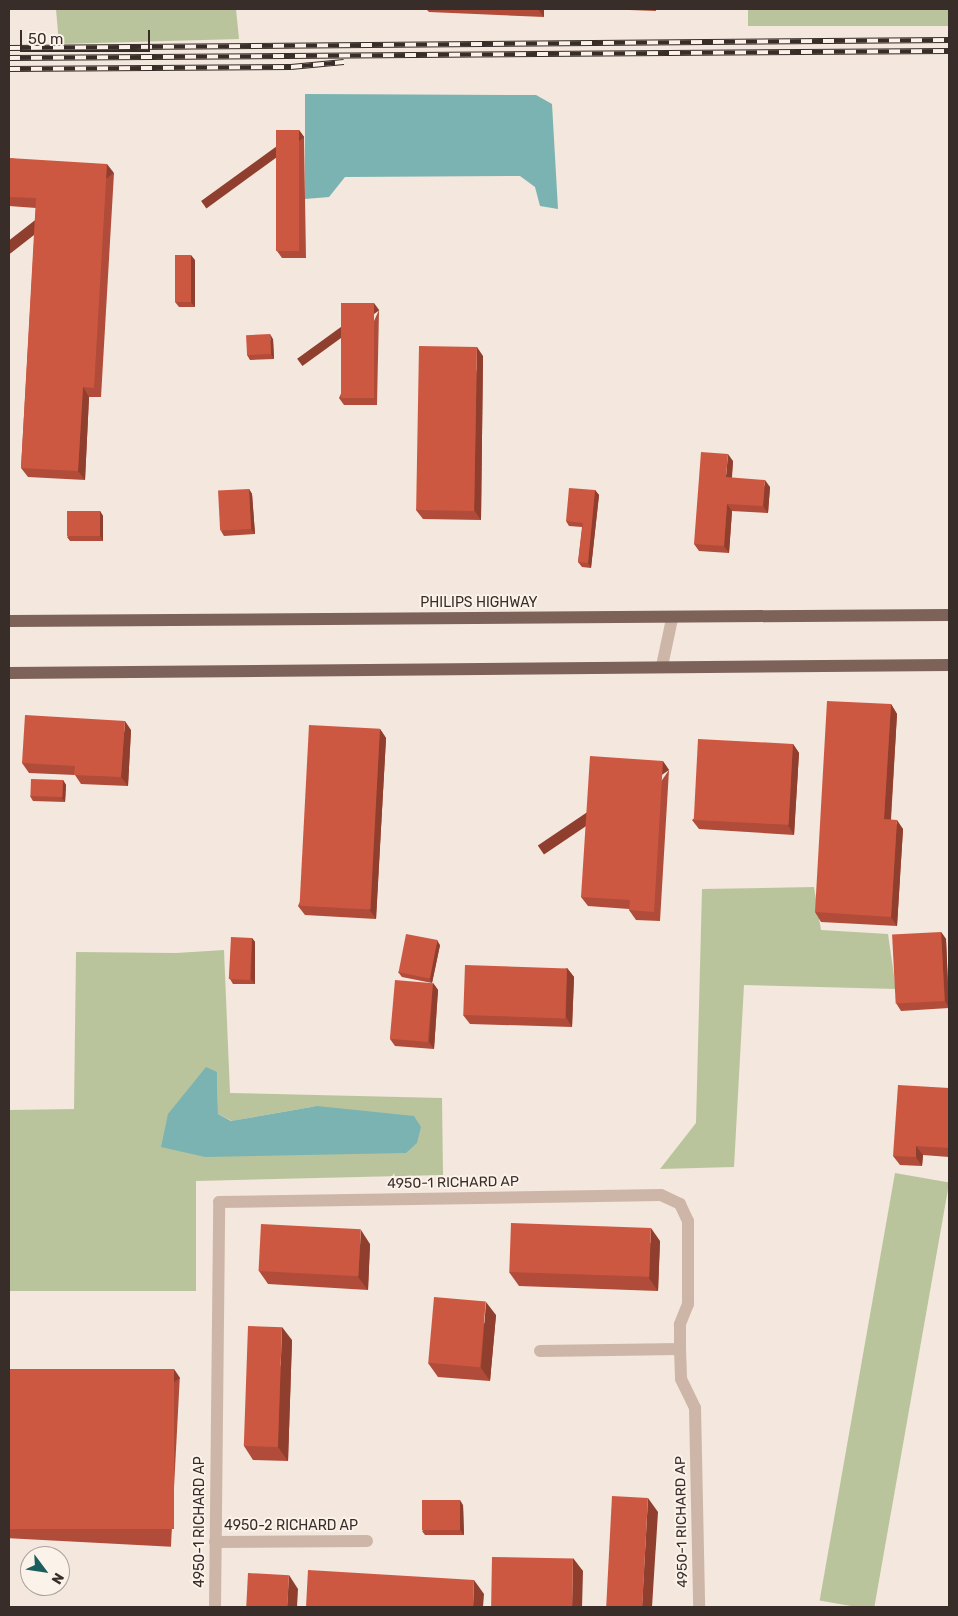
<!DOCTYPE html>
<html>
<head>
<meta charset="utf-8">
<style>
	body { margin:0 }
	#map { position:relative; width:958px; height:1616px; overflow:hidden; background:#f4e7dd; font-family:Rubik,sans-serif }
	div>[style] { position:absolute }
	.green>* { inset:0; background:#bac49c; transform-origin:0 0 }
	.water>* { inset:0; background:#7ab3b1 }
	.minor>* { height:12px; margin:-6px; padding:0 6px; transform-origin:6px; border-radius:6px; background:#cdb6a8 }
	.major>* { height:12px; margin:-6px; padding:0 6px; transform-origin:6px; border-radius:6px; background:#7c6259 }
	.rail>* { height:5.5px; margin-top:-2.75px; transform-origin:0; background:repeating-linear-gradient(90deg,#fbf2ea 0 11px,#392d29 0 22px); box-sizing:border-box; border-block:1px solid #392d29 }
	.wall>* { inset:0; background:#b04c39; transform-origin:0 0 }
	.shaded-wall>* { inset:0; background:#903e2e; transform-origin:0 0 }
	.building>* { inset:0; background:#cd5842; transform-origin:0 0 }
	span { translate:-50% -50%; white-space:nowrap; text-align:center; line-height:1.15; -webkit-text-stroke:4px #fbf2ea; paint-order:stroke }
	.street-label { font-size:14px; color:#392d29 }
	.frame { position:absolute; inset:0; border:10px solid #392d29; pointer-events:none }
	.north { position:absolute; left:20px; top:1546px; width:50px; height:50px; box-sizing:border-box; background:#fbf2ea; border:1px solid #ada39d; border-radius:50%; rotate:121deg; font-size:14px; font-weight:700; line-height:20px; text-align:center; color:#392d29 }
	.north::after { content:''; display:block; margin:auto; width:18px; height:22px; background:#1b5e5d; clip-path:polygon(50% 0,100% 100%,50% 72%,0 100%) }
	.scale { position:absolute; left:20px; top:30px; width:130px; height:22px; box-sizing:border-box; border:2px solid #392d29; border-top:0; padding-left:6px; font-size:15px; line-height:18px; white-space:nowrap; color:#392d29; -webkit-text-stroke:4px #fbf2ea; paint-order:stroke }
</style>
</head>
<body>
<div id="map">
	<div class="green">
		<div style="clip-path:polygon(56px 9px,236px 9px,239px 39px,59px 44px)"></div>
		<div style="left:748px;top:9px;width:201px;height:17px"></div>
		<div style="clip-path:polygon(814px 887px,821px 930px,888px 934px,896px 989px,744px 985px,734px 1167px,660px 1169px,696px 1123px,702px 889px)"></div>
		<div style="clip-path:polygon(evenodd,224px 950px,230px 1093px,442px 1098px,443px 1175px,196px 1181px,196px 1291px,9px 1291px,9px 1110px,74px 1109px,76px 952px,176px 953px,224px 950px,217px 1072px,218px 1114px,232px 1121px,317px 1106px,161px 1147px,217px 1072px)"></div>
		<div style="left:895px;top:1173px;width:55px;height:434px;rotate:10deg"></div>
	</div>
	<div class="water">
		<div style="clip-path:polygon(305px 94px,536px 95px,552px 104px,558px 209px,540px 206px,535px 187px,520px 176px,345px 177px,329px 197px,305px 199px)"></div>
		<div style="clip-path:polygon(206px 1067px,217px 1072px,218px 1114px,231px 1121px,317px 1106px,414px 1116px,421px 1127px,417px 1143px,406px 1153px,205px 1157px,161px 1147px,168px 1114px)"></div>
	</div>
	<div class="minor">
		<div style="left:662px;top:666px;width:48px;rotate:-78deg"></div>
		<div style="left:540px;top:1351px;width:140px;rotate:-0.8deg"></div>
		<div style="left:215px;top:1542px;width:152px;rotate:-0.4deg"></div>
		<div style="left:215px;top:1607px;width:405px;rotate:-89.4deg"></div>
		<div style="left:219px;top:1202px;width:442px;rotate:-0.9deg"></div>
		<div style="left:661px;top:1195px;width:21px;rotate:25deg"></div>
		<div style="left:680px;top:1204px;width:19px;rotate:65deg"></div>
		<div style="left:688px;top:1221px;width:83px;rotate:90deg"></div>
		<div style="left:688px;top:1304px;width:22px;rotate:112deg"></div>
		<div style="left:680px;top:1324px;width:25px;rotate:90deg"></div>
		<div style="left:680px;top:1349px;width:30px;rotate:88deg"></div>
		<div style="left:681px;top:1379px;width:32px;rotate:64deg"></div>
		<div style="left:695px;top:1408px;width:199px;rotate:88.8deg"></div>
	</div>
	<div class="major">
		<div style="left:9px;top:621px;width:940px;rotate:-0.37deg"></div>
		<div style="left:9px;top:673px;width:940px;rotate:-0.49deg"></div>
	</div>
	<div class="rail">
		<div style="left:9px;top:48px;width:940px;rotate:-0.49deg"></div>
		<div style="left:9px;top:58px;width:940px;rotate:-0.43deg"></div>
		<div style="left:9px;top:69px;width:282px;rotate:-0.4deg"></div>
		<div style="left:291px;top:67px;width:53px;rotate:-5.4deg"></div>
	</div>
	<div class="wall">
		<div style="clip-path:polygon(426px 9px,544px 9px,544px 17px,429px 12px)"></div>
		<div style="clip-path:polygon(602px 9px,656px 9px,656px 11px)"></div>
		<div style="clip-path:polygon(299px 130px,304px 137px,306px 258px,282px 258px,277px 251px)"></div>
		<div style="clip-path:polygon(9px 158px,114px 173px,101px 397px,89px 397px,85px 480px,28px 477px,21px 468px,36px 208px,9px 206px)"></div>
		<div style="clip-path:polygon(195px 260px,195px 307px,179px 307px,175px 302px)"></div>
		<div style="clip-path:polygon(379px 310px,377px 405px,344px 405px,339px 398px)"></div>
		<div style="clip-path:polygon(273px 339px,274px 359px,250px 360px,247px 355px)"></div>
		<div style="clip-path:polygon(483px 356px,481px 520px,423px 519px,416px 510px)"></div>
		<div style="clip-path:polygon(733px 461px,732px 478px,770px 487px,768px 513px,732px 511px,729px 553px,699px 551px,694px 544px)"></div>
		<div style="clip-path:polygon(249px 489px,252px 494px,255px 534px,224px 536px,221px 531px)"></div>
		<div style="clip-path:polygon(595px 490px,599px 495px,591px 568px,582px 567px,578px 562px,582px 527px,569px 526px,566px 521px)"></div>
		<div style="clip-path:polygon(100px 511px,103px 516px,103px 541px,70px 541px,67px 537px)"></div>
		<div style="clip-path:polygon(891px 704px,897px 714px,891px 820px,903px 829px,897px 926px,821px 922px,815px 912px)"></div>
		<div style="clip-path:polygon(380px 729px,386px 738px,376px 919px,305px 915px,298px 906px)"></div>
		<div style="clip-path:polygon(131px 730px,128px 786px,81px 784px,75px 775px,29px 773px,22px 763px)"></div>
		<div style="clip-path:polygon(793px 744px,799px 753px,794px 835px,699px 829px,692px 820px)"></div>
		<div style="clip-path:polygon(669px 770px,660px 921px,636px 920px,629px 910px,629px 909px,588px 906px,581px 897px)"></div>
		<div style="clip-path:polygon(63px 780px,66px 785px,65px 802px,33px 801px,30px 796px)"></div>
		<div style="clip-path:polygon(941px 932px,946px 939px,949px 1008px,901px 1011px,896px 1003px)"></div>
		<div style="clip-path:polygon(252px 938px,255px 942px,255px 984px,233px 984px,230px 979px)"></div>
		<div style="clip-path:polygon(440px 945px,432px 983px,402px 977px,398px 972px)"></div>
		<div style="clip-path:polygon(567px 968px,574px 977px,572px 1027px,470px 1024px,463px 1015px)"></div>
		<div style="clip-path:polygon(433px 983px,438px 990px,434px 1049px,395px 1046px,390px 1039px)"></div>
		<div style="clip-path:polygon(949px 1088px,949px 1157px,923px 1155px,922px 1166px,900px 1165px,893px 1156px)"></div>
		<div style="clip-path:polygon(660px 1241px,658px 1291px,519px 1286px,509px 1272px)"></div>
		<div style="clip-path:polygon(370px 1244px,368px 1290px,268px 1284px,259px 1271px)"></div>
		<div style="clip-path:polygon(496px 1315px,490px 1381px,438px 1377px,428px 1363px)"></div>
		<div style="clip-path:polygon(292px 1340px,288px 1461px,253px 1460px,244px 1446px)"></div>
		<div style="left:9px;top:1369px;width:171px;height:169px;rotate:3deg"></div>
		<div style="clip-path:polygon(463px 1505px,464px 1535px,425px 1535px,422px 1531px)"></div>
	</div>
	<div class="shaded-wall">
		<div style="clip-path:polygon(538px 9px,544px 9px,544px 17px)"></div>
		<div style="left:299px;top:130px;width:9px;height:121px;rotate:54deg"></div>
		<div style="left:107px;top:164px;width:11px;height:224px;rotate:52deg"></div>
		<div style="clip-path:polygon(191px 255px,195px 260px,195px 307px,191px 302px)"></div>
		<div style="left:374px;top:303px;width:9px;height:95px;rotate:54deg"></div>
		<div style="clip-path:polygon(270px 334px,273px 339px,274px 359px,271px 354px)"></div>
		<div style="clip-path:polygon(477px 347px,483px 356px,481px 520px,474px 510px)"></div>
		<div style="clip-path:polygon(83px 387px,89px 397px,85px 480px,78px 471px)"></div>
		<div style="clip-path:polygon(728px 454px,733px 461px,731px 485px,726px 477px)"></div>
		<div style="clip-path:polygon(765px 480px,770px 487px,768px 513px,763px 506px)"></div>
		<div style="clip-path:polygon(249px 489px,252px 494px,255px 534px,251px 529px)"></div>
		<div style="clip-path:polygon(595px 490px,599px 495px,591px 568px,588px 563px)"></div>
		<div style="clip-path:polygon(727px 504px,732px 511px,729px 553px,724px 546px)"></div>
		<div style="clip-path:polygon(100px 511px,103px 516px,103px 541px,100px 536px)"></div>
		<div style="clip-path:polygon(891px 704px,897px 714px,890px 829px,884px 819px)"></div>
		<div style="clip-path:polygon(125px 721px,131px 730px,128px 786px,121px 777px)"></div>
		<div style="clip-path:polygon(380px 729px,386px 738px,376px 919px,369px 909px)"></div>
		<div style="clip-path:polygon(793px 744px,799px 753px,794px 835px,788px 825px)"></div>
		<div style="left:663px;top:761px;width:11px;height:151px;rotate:56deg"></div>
		<div style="clip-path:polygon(63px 780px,66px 785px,65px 802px,62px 798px)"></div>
		<div style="clip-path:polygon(897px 820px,903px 829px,897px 926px,891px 917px)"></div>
		<div style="clip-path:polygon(941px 932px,946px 939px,949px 1007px,945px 1001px)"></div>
		<div style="clip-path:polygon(252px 938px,255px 942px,255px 984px,251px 979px)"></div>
		<div style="clip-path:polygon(437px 940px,440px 945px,432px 983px,429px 978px)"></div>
		<div style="clip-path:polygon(567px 968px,574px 977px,572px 1027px,566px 1017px)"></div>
		<div style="clip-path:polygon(433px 983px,438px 990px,434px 1049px,429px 1042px)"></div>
		<div style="clip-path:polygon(916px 1146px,923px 1155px,922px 1166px,916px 1157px)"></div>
		<div style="clip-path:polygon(651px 1228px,660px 1241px,658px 1291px,649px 1278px)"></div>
		<div style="clip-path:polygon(361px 1230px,370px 1244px,368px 1290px,358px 1277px)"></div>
		<div style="clip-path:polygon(486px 1302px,496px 1315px,490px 1381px,481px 1368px)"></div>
		<div style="clip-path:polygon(282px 1327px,292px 1340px,288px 1461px,278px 1447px)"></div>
		<div style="left:174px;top:1369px;width:11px;height:160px;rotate:56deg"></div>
		<div style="clip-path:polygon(648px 1498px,658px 1512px,652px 1607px,642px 1607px)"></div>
		<div style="clip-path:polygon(460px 1500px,463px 1505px,464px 1535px,460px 1530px)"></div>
		<div style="clip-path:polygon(573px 1558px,583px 1571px,582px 1607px,572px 1607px)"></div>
		<div style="clip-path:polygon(289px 1575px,298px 1589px,297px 1607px,287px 1607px)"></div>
		<div style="clip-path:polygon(474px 1580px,484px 1594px,483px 1607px,473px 1607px)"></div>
	</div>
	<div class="building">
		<div style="left:276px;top:130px;width:23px;height:121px"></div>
		<div style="clip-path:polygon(9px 158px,107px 164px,94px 388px,83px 387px,78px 471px,21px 468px,36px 198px,9px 197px)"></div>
		<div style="left:175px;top:255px;width:16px;height:47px"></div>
		<div style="left:341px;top:303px;width:33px;height:95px"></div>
		<div style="left:270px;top:334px;width:20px;height:24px;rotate:87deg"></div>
		<div style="left:419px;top:346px;width:58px;height:164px;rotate:1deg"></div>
		<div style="clip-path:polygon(701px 452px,728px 454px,726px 477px,765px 480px,763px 506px,727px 504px,724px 546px,694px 544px)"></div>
		<div style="clip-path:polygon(569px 488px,595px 490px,588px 563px,578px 562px,583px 523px,566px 521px)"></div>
		<div style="left:249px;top:489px;width:40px;height:31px;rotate:87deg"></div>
		<div style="left:100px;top:511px;width:25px;height:33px;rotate:90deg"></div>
		<div style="clip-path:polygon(827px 701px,891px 704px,884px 819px,897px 820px,891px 917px,815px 912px)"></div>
		<div style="clip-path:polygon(25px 715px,125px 721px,121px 777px,74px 775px,75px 766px,22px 763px)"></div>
		<div style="left:309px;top:725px;width:71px;height:181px;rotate:3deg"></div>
		<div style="left:698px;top:739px;width:95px;height:81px;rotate:3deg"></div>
		<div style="clip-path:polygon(590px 756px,663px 761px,654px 912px,629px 910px,630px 900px,581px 897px)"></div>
		<div style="left:31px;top:779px;width:32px;height:17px;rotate:2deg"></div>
		<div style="left:941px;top:932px;width:69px;height:49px;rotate:87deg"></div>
		<div style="left:406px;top:934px;width:32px;height:39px;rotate:11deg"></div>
		<div style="left:231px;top:937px;width:21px;height:42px;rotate:3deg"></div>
		<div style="left:465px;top:965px;width:102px;height:50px;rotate:2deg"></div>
		<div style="left:395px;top:980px;width:38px;height:59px;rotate:5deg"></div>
		<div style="clip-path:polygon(898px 1085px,949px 1088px,949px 1148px,916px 1146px,916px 1157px,893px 1156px)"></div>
		<div style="left:511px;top:1223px;width:140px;height:49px;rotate:2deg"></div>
		<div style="left:261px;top:1224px;width:100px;height:47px;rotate:3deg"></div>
		<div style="left:434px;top:1297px;width:52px;height:66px;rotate:5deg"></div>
		<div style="left:248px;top:1326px;width:34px;height:120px;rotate:2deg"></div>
		<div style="left:9px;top:1369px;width:165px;height:160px"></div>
		<div style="left:612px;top:1496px;width:36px;height:111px;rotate:3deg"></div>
		<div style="left:460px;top:1500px;width:30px;height:38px;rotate:90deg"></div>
		<div style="left:492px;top:1557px;width:81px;height:50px;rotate:1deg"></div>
		<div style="clip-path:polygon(308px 1570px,474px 1580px,473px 1607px,306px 1607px)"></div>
		<div style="left:248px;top:1573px;width:41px;height:34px;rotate:3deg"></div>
	</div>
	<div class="street-label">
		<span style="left:479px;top:603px">PHILIPS HIGHWAY</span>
		<span style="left:453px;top:1183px;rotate:-1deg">4950-1 RICHARD AP</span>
		<span style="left:200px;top:1522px;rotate:-90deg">4950-1 RICHARD AP</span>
		<span style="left:682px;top:1522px;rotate:-91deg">4950-1 RICHARD AP</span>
		<span style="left:291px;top:1526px">4950-2 RICHARD AP</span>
	</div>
	<div class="frame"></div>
	<div class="north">N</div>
	<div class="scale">50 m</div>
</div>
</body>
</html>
